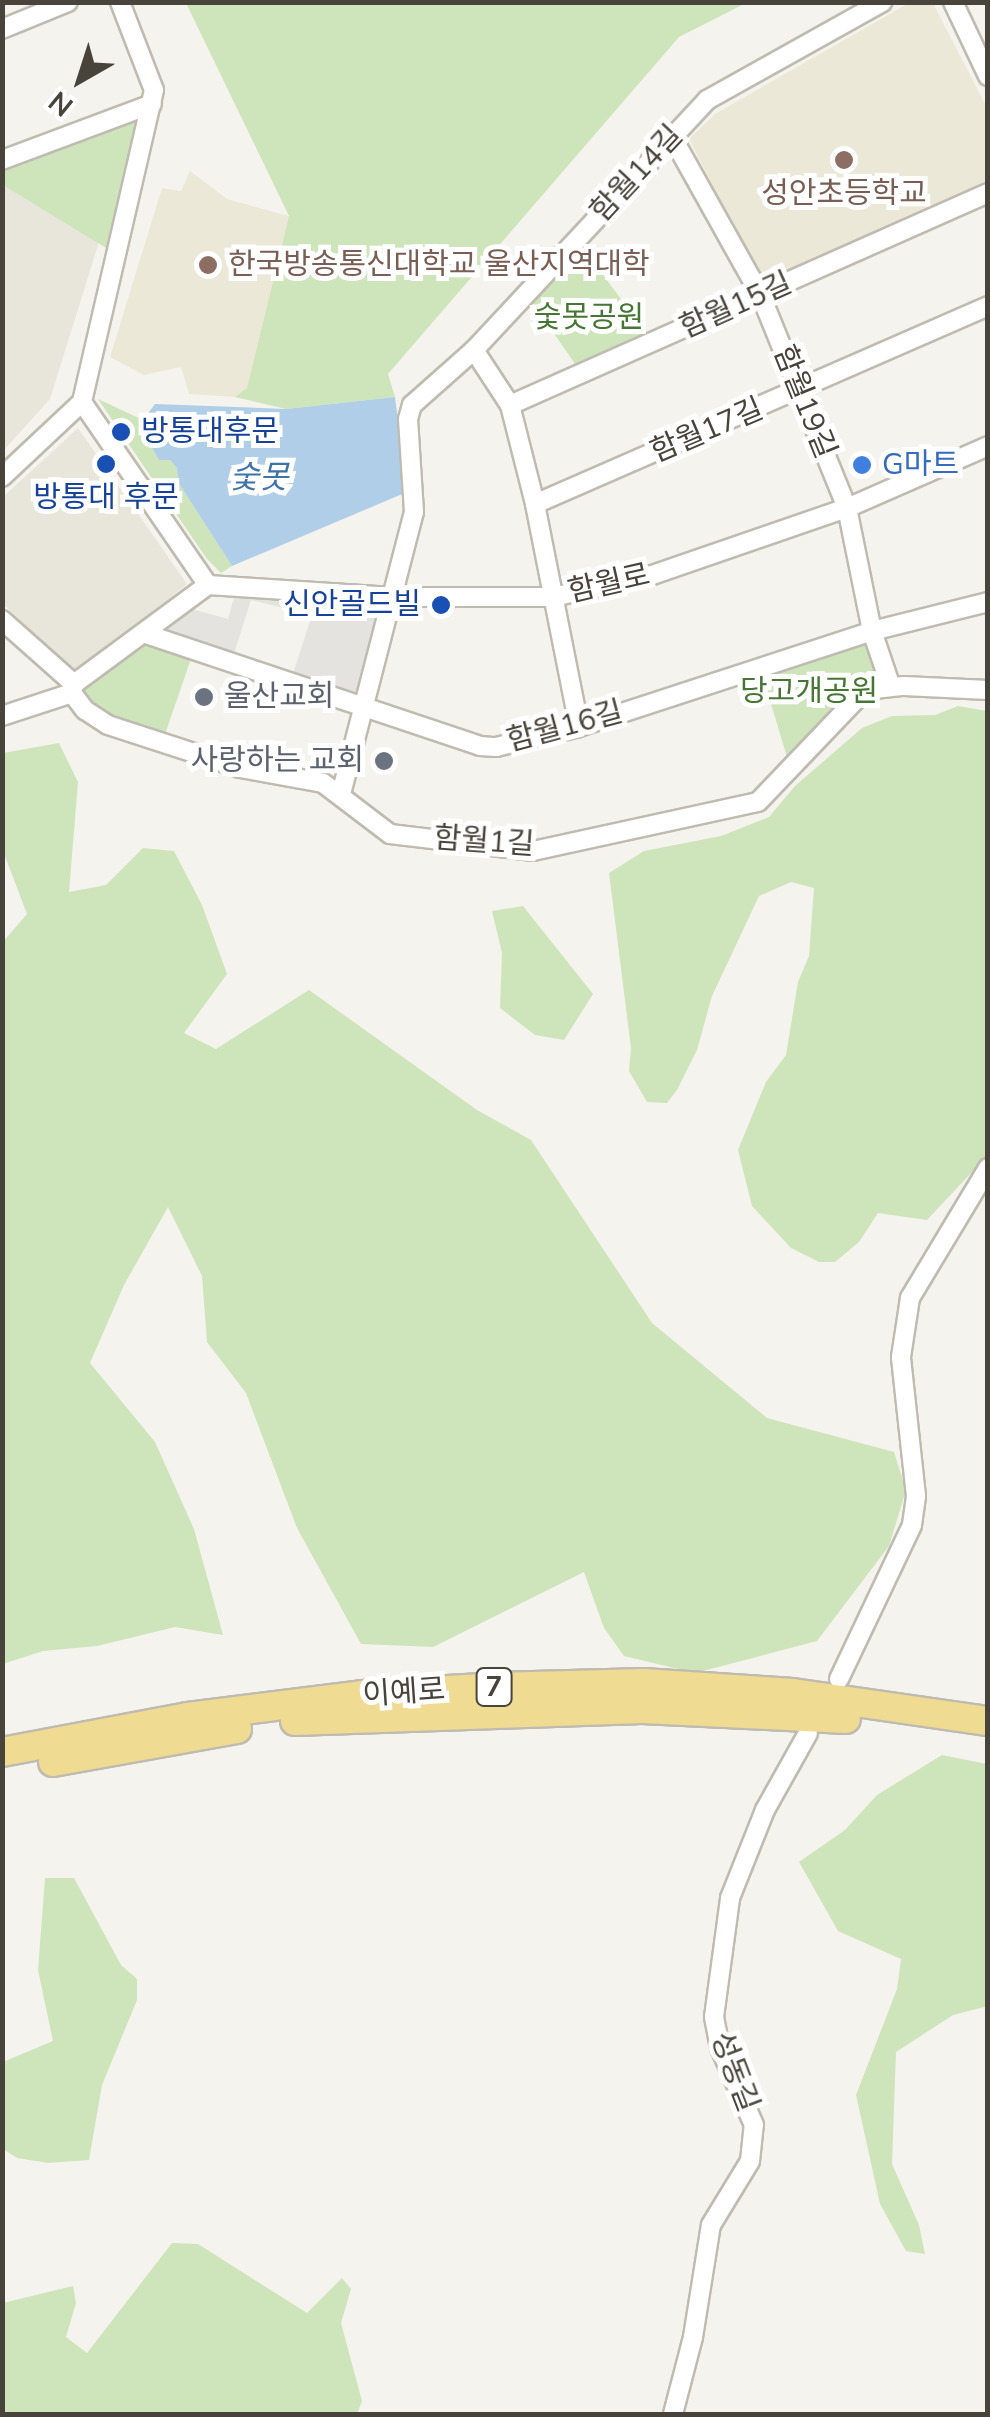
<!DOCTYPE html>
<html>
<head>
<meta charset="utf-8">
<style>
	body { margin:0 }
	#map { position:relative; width:990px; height:2417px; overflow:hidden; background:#f5f3ed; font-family:"Nunito Sans","Noto Sans KR",sans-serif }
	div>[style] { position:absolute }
	.residential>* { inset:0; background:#e8e5db }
	.education>* { inset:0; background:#ece8d8 }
	.green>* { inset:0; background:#cee4bb }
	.parking>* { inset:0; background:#e4e3e0 }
	.water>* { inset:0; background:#b1cee9 }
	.roads { filter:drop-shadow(2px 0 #bfbbb0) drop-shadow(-2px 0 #bfbbb0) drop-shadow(0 2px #bfbbb0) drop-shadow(0 -2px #bfbbb0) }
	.minor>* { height:18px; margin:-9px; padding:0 9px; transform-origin:9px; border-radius:9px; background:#fff }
	.trunk>* { height:28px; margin:-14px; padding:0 14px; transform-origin:14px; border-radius:14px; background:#f0db92 }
	.dots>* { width:28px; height:28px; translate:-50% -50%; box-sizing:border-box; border:5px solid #fff; border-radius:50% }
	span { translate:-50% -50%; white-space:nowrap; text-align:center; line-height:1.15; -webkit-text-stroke:10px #fff; paint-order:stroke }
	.shield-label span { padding:2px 8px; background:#fff; border:2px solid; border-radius:8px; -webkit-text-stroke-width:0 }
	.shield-label { font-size:28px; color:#49443b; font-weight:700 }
	.street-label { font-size:30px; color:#49443b }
	.education-label { font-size:30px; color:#785e54 }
	.left { translate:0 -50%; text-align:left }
	.park-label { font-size:30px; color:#477534 }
	.transit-label { font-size:30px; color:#164399 }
	.right { translate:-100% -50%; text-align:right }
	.shop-label { font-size:30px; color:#366cbe }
	.worship-label { font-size:30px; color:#5b616d }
	.water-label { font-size:32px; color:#3f74a9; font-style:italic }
	.frame { position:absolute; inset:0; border:5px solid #49443b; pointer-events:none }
	.north { position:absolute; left:30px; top:30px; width:100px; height:100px; -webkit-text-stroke:8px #fff; paint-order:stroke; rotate:219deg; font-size:28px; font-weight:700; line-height:40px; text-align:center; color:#49443b }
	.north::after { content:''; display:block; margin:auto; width:35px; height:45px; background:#49443b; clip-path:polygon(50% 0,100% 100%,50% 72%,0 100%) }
</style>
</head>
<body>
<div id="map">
	<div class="residential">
		<div style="clip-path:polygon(3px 185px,102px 232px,50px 399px,3px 451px)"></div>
		<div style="clip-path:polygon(78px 428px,187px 584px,76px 673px,3px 604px,3px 497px)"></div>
	</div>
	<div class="education">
		<div style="clip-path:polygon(909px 3px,933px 3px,987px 108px,987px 181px,765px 287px,689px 139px,715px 114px)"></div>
		<div style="clip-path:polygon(190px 171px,227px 199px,289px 216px,247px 389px,235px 397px,189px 394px,181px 367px,144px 375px,110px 357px,162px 188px,181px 191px)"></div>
	</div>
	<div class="green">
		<div style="clip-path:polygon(186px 3px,746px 3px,679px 37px,388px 374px,395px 397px,286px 409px,235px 397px,247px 388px,289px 216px)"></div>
		<div style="clip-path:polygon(152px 104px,116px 254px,3px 185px,2px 160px)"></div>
		<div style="clip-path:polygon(576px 239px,654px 343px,582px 374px,526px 293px)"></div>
		<div style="clip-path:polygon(98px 399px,143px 420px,145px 436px,159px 460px,170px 460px,177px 468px,178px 482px,232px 566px,221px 573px,207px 559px)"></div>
		<div style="clip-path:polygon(872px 631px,890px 685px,865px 690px,790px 767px,760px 667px)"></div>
		<div style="clip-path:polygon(146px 634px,194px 650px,162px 743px,108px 725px,74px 684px)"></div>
		<div style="clip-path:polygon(958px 706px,987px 711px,987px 1156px,927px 1220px,878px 1213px,859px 1242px,835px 1262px,819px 1262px,791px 1248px,752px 1206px,738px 1150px,766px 1082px,786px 1055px,798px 982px,809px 956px,814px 888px,791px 882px,759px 896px,712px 996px,697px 1050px,677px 1090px,667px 1103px,647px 1102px,629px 1071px,631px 1048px,609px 873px,644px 851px,721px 836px,769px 817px,795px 786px,862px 728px,892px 716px,935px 715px)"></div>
		<div style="clip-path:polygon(59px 743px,78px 782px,69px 892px,106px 885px,143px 848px,174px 851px,202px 905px,227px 974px,184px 1033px,216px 1049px,309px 990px,477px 1110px,531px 1140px,652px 1323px,767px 1418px,894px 1452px,906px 1490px,889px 1546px,817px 1641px,695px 1673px,624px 1656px,604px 1628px,584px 1572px,433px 1647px,361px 1644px,297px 1528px,246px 1393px,207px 1342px,202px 1276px,168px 1207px,124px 1285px,90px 1363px,155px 1442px,194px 1529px,223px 1635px,175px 1627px,97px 1646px,43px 1651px,3px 1664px,2px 943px,27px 914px,3px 851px,3px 753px)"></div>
		<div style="clip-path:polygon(523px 906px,593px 994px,564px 1040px,535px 1035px,500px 1008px,502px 953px,492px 911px)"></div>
		<div style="clip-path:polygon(942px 1755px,987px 1764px,988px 2006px,953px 2015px,896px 2052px,892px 2164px,919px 2225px,925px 2254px,906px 2251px,880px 2204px,856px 2095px,897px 1989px,901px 1959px,838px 1931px,799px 1862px,845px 1830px,877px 1795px)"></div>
		<div style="clip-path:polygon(45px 1878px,74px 1878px,121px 1965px,137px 1979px,137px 2000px,102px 2085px,89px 2160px,48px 2163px,17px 2158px,3px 2149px,3px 2062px,53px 2041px,38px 1970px)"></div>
		<div style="clip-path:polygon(172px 2243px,198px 2244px,307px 2313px,342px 2278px,351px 2289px,341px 2323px,362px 2401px,357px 2414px,3px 2414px,3px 2303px,73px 2286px,76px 2303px,66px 2337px,87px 2353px)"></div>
	</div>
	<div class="parking">
		<div style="clip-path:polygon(237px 587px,393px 597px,365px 708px,290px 683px,312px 615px,251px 600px,231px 663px,146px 634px,181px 606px,228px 619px)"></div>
	</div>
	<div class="water">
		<div style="clip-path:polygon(395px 397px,407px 492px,232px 566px,178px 482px,177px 468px,170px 460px,159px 460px,145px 436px,143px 420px,155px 404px,286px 409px)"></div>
	</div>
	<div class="roads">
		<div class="minor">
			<div style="left:120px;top:2px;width:94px;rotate:68.9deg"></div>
			<div style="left:154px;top:90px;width:320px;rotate:103deg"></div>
			<div style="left:82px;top:402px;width:222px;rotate:55.5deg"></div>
			<div style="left:953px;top:2px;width:82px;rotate:64.7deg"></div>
			<div style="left:2px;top:29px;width:71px;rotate:-22.2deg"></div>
			<div style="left:671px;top:135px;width:184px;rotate:60.8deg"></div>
			<div style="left:761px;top:296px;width:229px;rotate:67.9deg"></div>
			<div style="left:847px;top:508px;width:126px;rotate:78.5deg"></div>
			<div style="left:872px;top:631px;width:59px;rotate:71.3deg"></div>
			<div style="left:2px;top:160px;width:160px;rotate:-20.5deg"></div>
			<div style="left:474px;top:350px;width:66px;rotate:56.8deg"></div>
			<div style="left:510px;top:405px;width:102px;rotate:75.8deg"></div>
			<div style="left:535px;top:504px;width:227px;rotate:78.8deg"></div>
			<div style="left:510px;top:405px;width:523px;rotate:-23.92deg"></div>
			<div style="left:2px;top:477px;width:110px;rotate:-43.2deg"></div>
			<div style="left:535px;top:504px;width:494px;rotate:-23.6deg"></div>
			<div style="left:2px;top:620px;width:96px;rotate:41.6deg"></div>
			<div style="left:74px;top:684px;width:9px;rotate:103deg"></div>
			<div style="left:72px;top:693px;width:21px;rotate:53deg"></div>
			<div style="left:85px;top:710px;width:27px;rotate:33deg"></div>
			<div style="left:108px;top:725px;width:139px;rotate:18deg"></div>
			<div style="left:240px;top:768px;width:84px;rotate:10.2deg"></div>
			<div style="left:323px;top:783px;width:84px;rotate:37.3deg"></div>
			<div style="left:390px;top:834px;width:144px;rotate:6.8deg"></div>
			<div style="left:533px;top:851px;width:230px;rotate:-12.3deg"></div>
			<div style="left:758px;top:802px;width:155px;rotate:-46.3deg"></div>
			<div style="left:865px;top:690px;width:39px;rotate:-6deg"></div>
			<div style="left:904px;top:686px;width:84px;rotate:2.7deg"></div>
			<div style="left:146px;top:634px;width:352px;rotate:18.5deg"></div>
			<div style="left:480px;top:746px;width:16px;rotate:4deg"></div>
			<div style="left:496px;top:747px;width:85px;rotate:-13.5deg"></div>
			<div style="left:579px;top:727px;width:308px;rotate:-18.1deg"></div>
			<div style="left:872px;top:631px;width:120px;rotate:-14deg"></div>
			<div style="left:74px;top:684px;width:167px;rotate:-36.5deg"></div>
			<div style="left:208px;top:585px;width:185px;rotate:3.7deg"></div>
			<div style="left:393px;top:597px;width:160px"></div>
			<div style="left:553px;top:597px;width:101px;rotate:-12.5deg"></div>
			<div style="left:652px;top:575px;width:206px;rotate:-19deg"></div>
			<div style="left:847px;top:508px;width:154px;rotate:-23.7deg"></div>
			<div style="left:2px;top:716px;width:74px;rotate:-18.2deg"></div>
			<div style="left:341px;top:794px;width:291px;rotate:-75.5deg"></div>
			<div style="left:414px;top:512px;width:93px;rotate:-93.7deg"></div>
			<div style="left:408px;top:419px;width:15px;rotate:-74deg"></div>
			<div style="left:412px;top:405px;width:83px;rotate:-41.6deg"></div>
			<div style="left:474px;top:350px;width:342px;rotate:-47deg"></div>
			<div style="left:707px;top:100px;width:201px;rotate:-29.2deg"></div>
			<div style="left:839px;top:1679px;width:170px;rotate:-64.6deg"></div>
			<div style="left:912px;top:1525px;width:29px;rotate:-82deg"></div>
			<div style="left:916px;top:1496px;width:140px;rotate:-96.2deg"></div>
			<div style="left:901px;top:1357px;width:60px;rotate:-81.3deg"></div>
			<div style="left:910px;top:1298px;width:152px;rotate:-59deg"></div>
			<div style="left:673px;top:2414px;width:80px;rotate:-75.4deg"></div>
			<div style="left:693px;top:2337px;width:113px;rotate:-80.9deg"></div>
			<div style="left:711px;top:2225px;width:75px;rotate:-58.6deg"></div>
			<div style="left:750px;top:2161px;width:36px;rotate:-84deg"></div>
			<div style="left:754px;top:2125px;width:84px;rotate:-113.8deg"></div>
			<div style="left:720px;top:2048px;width:32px;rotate:-101deg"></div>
			<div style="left:714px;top:2017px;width:120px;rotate:-82.3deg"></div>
			<div style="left:730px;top:1898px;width:95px;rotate:-68.3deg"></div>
			<div style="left:765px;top:1810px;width:88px;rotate:-60.8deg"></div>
		</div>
		<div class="trunk">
			<div style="left:295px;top:1721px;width:347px;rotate:-2deg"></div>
			<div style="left:642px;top:1709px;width:204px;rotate:2.8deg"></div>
			<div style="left:2px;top:1752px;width:189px;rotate:-10.7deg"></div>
			<div style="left:188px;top:1717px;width:175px;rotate:-7.2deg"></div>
			<div style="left:362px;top:1695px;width:133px;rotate:-3.4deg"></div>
			<div style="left:495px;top:1687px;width:149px;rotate:-1.5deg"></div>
			<div style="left:644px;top:1683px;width:149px;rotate:3.8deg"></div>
			<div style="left:793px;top:1693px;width:197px;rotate:8.2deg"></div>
			<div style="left:53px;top:1762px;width:187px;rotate:-10.2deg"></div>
		</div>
	</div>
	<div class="dots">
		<div style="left:844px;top:160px;background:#8d6e63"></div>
		<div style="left:208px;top:265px;background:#8d6e63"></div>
		<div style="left:121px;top:432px;background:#1a4fb4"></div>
		<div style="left:106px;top:464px;background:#1a4fb4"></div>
		<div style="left:862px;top:465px;background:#3f7fe0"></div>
		<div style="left:441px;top:605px;background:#1a4fb4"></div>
		<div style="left:204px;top:697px;background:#6b7280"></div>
		<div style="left:384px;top:761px;background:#6b7280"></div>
	</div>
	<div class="shield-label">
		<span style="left:494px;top:1687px">7</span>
	</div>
	<div class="street-label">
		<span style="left:637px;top:174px;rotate:-47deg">함월14길</span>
		<span style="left:736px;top:306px;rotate:-24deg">함월15길</span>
		<span style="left:804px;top:402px;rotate:68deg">함월19길</span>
		<span style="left:707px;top:431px;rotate:-23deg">함월17길</span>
		<span style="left:609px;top:584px;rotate:-13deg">함월로</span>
		<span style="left:565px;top:727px;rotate:-15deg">함월16길</span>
		<span style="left:484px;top:842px;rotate:4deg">함월1길</span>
		<span style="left:404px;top:1693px;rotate:-4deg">이예로</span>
		<span style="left:734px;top:2072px;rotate:69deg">성동길</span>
	</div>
	<div class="education-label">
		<span style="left:844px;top:194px">성안초등학교</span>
		<span class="left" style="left:228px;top:265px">한국방송통신대학교 울산지역대학</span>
	</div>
	<div class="park-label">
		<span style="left:589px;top:318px">숯못공원</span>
		<span style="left:809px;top:692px">당고개공원</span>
	</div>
	<div class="transit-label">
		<span class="left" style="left:141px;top:432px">방통대후문</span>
		<span style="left:106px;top:498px">방통대 후문</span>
		<span class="right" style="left:421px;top:605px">신안골드빌</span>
	</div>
	<div class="shop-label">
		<span class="left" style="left:882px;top:465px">G마트</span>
	</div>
	<div class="worship-label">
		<span class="left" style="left:224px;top:697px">울산교회</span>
		<span class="right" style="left:364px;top:761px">사랑하는 교회</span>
	</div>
	<div class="water-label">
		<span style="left:259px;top:478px">숯못</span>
	</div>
	<div class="frame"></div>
	<div class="north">N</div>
</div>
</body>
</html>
